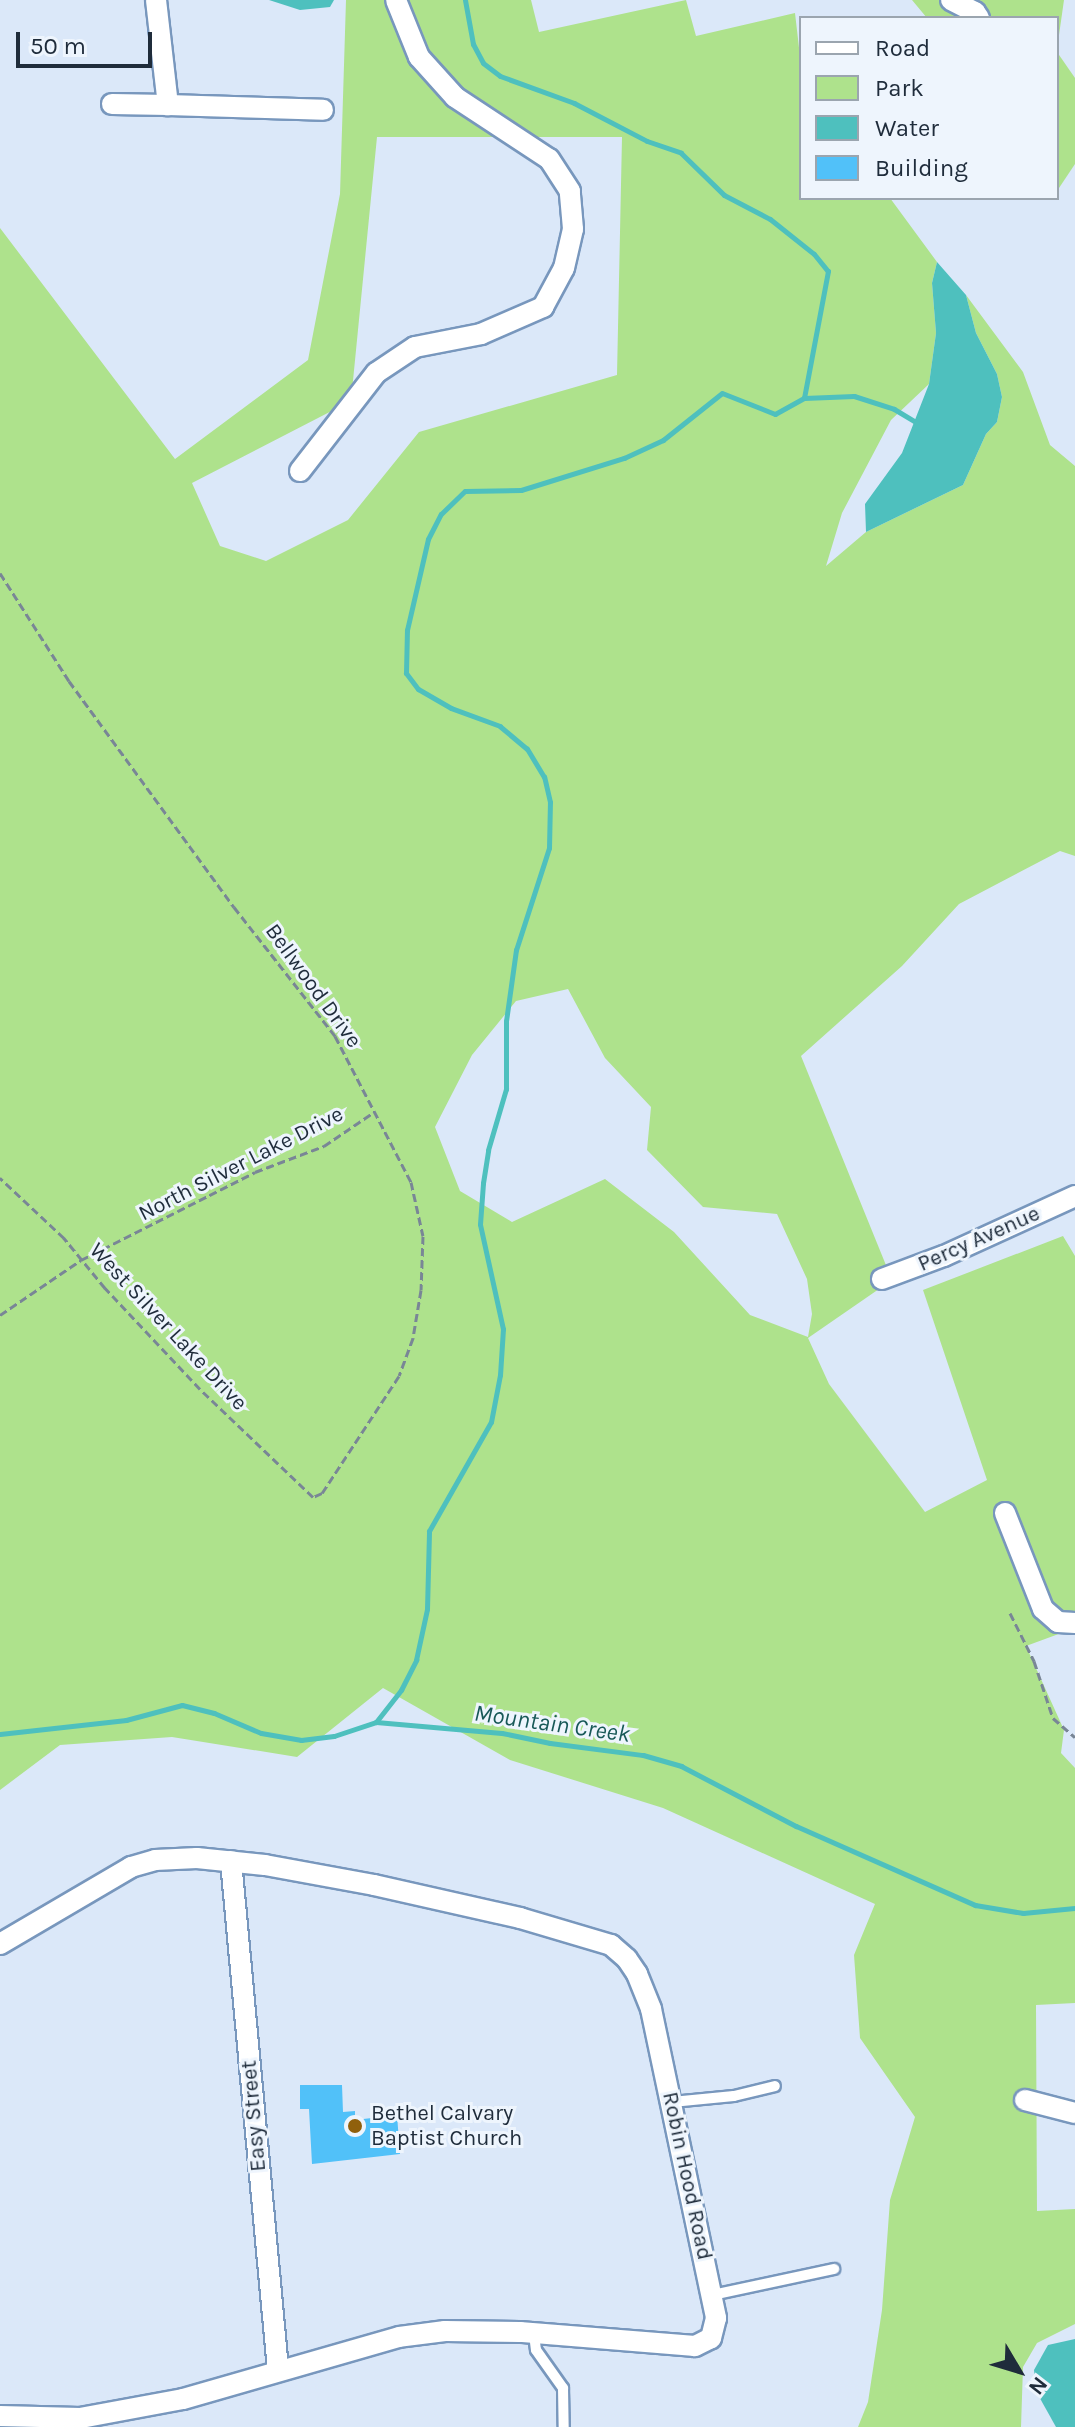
<!DOCTYPE html>
<html>
<head>
<meta charset="utf-8">
<style>
	body { margin:0 }
	#map { position:relative; width:1075px; height:2427px; overflow:hidden; background:#dbe8f9; font-family:Karla,sans-serif }
	div>[style] { position:absolute }
	.green>* { inset:0; background:#aee28c }
	.water>* { inset:0; background:#4ec0be }
	.stream>* { height:5px; margin:-2.5px; padding:0 2.5px; transform-origin:2.5px; border-radius:2.5px; background:#4ec0be }
	.building>* { inset:0; background:#51c1f9 }
	.path>* { height:3px; margin-top:-1.5px; transform-origin:0; background:repeating-linear-gradient(90deg,#798696 0 8px,transparent 0 12px) }
	.roads { filter:drop-shadow(2px 0 #7897bd) drop-shadow(-2px 0 #7897bd) drop-shadow(0 2px #7897bd) drop-shadow(0 -2px #7897bd) }
	.service>* { height:10px; margin:-5px; padding:0 5px; transform-origin:5px; border-radius:5px; background:#fff }
	.minor>* { height:20px; margin:-10px; padding:0 10px; transform-origin:10px; border-radius:10px; background:#fff }
	.dots>* { width:22px; height:22px; translate:-50% -50%; box-sizing:border-box; border:4px solid #eef5fd; border-radius:50% }
	span { translate:-50% -50%; white-space:nowrap; text-align:center; line-height:1.15; -webkit-text-stroke:6px #eef5fd; paint-order:stroke }
	.street-label { font-size:22px; color:#1f2c3b }
	.poi-label { font-size:22px; color:#1f2c3b }
	.left { translate:0 -50%; text-align:left }
	.water-label { font-size:24px; color:#185958; font-style:italic }
	.legend { position:absolute; left:799px; top:16px; width:260px; height:184px; box-sizing:border-box; background:#eef5fd; border:2px solid #9ba5af; margin:0; padding:10px 14px; list-style:none; font-size:24px; color:#1f2c3b }
	.legend li { display:flex; align-items:center; gap:16px; height:40px }
	.legend b { width:40px; border:2px solid #9ba5af }
	.north { position:absolute; left:979px; top:2331px; width:80px; height:80px; -webkit-text-stroke:6px #eef5fd; paint-order:stroke; rotate:128deg; font-size:22px; font-weight:700; line-height:32px; text-align:center; color:#1f2c3b }
	.north::after { content:''; display:block; margin:auto; width:28px; height:36px; background:#1f2c3b; clip-path:polygon(50% 0,100% 100%,50% 72%,0 100%) }
	.scale { position:absolute; left:16px; top:32px; width:136px; height:36px; box-sizing:border-box; border:4px solid #1f2c3b; border-top:0; padding-left:10px; font-size:24px; line-height:28px; white-space:nowrap; color:#1f2c3b; -webkit-text-stroke:6px #eef5fd; paint-order:stroke }
</style>
</head>
<body>
<div id="map">
	<div class="green">
		<div style="clip-path:polygon(evenodd,346px 0,531px 0,539px 32px,686px 0,696px 36px,795px 13px,801px 65px,801px 198px,890px 198px,937px 262px,932px 283px,936px 333px,929px 384px,891px 420px,842px 513px,826px 566px,866px 532px,963px 485px,986px 434px,997px 422px,1002px 397px,997px 374px,976px 333px,966px 295px,1023px 372px,1050px 445px,1075px 466px,1075px 856px,1060px 851px,959px 904px,902px 966px,801px 1056px,892px 1280px,808px 1338px,829px 1384px,925px 1512px,987px 1480px,923px 1290px,1063px 1236px,1075px 1256px,1075px 1628px,1026px 1646px,1064px 1730px,1061px 1753px,1075px 1768px,1075px 2003px,1036px 2005px,1037px 2211px,1075px 2209px,1075px 2324px,1037px 2343px,1023px 2367px,1021px 2427px,858px 2427px,868px 2402px,882px 2310px,890px 2200px,915px 2117px,860px 2038px,854px 1955px,875px 1904px,663px 1808px,510px 1760px,383px 1688px,297px 1757px,172px 1737px,60px 1745px,0 1790px,0 228px,175px 459px,308px 360px,340px 194px,346px 0,377px 137px,622px 137px,617px 375px,419px 432px,348px 520px,266px 561px,220px 546px,192px 483px,351px 401px,377px 137px,346px 0,568px 989px,605px 1058px,651px 1107px,647px 1150px,703px 1207px,777px 1214px,807px 1279px,812px 1314px,808px 1337px,750px 1315px,674px 1232px,605px 1179px,512px 1222px,460px 1191px,435px 1127px,472px 1055px,516px 1001px,568px 989px)"></div>
		<div style="clip-path:polygon(912px 0,1064px 0,1057px 49px,1057px 18px,927px 18px)"></div>
		<div style="clip-path:polygon(1057px 52px,1075px 78px,1075px 164px,1057px 191px)"></div>
	</div>
	<div class="water">
		<div style="clip-path:polygon(269px 0,334px 0,330px 7px,300px 10px)"></div>
		<div style="clip-path:polygon(937px 262px,966px 295px,976px 333px,997px 374px,1002px 397px,997px 422px,986px 434px,963px 485px,866px 532px,865px 504px,902px 453px,929px 384px,936px 333px,932px 283px)"></div>
		<div style="clip-path:polygon(1075px 2339px,1075px 2427px,1056px 2427px,1037px 2393px,1034px 2370px,1048px 2345px)"></div>
	</div>
	<div class="stream">
		<div style="left:465px;top:0;width:45px;rotate:79.7deg"></div>
		<div style="left:473px;top:44px;width:21px;rotate:62deg"></div>
		<div style="left:483px;top:63px;width:21px;rotate:37deg"></div>
		<div style="left:500px;top:76px;width:79px;rotate:20deg"></div>
		<div style="left:574px;top:103px;width:82px;rotate:27.5deg"></div>
		<div style="left:647px;top:141px;width:36px;rotate:19deg"></div>
		<div style="left:681px;top:153px;width:60px;rotate:44.3deg"></div>
		<div style="left:724px;top:195px;width:52px;rotate:27.6deg"></div>
		<div style="left:770px;top:219px;width:56px;rotate:38.5deg"></div>
		<div style="left:814px;top:254px;width:22px;rotate:51deg"></div>
		<div style="left:828px;top:271px;width:129px;rotate:100.7deg"></div>
		<div style="left:376px;top:1722px;width:41px;rotate:-52deg"></div>
		<div style="left:401px;top:1690px;width:34px;rotate:-63deg"></div>
		<div style="left:416px;top:1660px;width:52px;rotate:-77.8deg"></div>
		<div style="left:427px;top:1609px;width:78px;rotate:-88.5deg"></div>
		<div style="left:429px;top:1531px;width:125px;rotate:-60.4deg"></div>
		<div style="left:491px;top:1422px;width:48px;rotate:-79.2deg"></div>
		<div style="left:500px;top:1375px;width:46px;rotate:-86.3deg"></div>
		<div style="left:503px;top:1329px;width:107px;rotate:-102.4deg"></div>
		<div style="left:480px;top:1224px;width:41px;rotate:-85.8deg"></div>
		<div style="left:483px;top:1183px;width:33px;rotate:-81deg"></div>
		<div style="left:488px;top:1150px;width:64px;rotate:-73.6deg"></div>
		<div style="left:506px;top:1089px;width:68px;rotate:-90deg"></div>
		<div style="left:506px;top:1021px;width:72px;rotate:-82deg"></div>
		<div style="left:516px;top:950px;width:107px;rotate:-72.1deg"></div>
		<div style="left:549px;top:848px;width:46px;rotate:-88.8deg"></div>
		<div style="left:550px;top:802px;width:26px;rotate:-103deg"></div>
		<div style="left:544px;top:777px;width:33px;rotate:-121deg"></div>
		<div style="left:527px;top:749px;width:35px;rotate:-140deg"></div>
		<div style="left:500px;top:726px;width:52px;rotate:-159.8deg"></div>
		<div style="left:451px;top:708px;width:38px;rotate:-150deg"></div>
		<div style="left:418px;top:689px;width:20px;rotate:-127deg"></div>
		<div style="left:406px;top:673px;width:43px;rotate:-88.7deg"></div>
		<div style="left:407px;top:630px;width:93px;rotate:-77deg"></div>
		<div style="left:428px;top:539px;width:28px;rotate:-63deg"></div>
		<div style="left:441px;top:514px;width:33px;rotate:-44deg"></div>
		<div style="left:465px;top:491px;width:56px;rotate:-1deg"></div>
		<div style="left:521px;top:490px;width:108px;rotate:-17.3deg"></div>
		<div style="left:624px;top:458px;width:43px;rotate:-24.8deg"></div>
		<div style="left:663px;top:440px;width:75px;rotate:-38.5deg"></div>
		<div style="left:722px;top:393px;width:57px;rotate:21.6deg"></div>
		<div style="left:775px;top:414px;width:33px;rotate:-29deg"></div>
		<div style="left:804px;top:398px;width:50px;rotate:-2.3deg"></div>
		<div style="left:854px;top:396px;width:42px;rotate:18deg"></div>
		<div style="left:894px;top:409px;width:26px;rotate:31deg"></div>
		<div style="left:0;top:1734px;width:127px;rotate:-6.3deg"></div>
		<div style="left:126px;top:1720px;width:58px;rotate:-15deg"></div>
		<div style="left:182px;top:1705px;width:33px;rotate:14deg"></div>
		<div style="left:214px;top:1713px;width:51px;rotate:23.1deg"></div>
		<div style="left:261px;top:1733px;width:41px;rotate:9.9deg"></div>
		<div style="left:301px;top:1740px;width:33px;rotate:-7deg"></div>
		<div style="left:334px;top:1736px;width:44px;rotate:-18.4deg"></div>
		<div style="left:376px;top:1722px;width:126px;rotate:5deg"></div>
		<div style="left:502px;top:1733px;width:49px;rotate:11.8deg"></div>
		<div style="left:550px;top:1743px;width:94px;rotate:7.4deg"></div>
		<div style="left:643px;top:1755px;width:40px;rotate:16deg"></div>
		<div style="left:681px;top:1766px;width:130px;rotate:27.6deg"></div>
		<div style="left:796px;top:1826px;width:196px;rotate:23.8deg"></div>
		<div style="left:975px;top:1905px;width:49px;rotate:9.5deg"></div>
		<div style="left:1023px;top:1913px;width:52px;rotate:-5.5deg"></div>
	</div>
	<div class="building">
		<div style="clip-path:polygon(300px 2085px,342px 2085px,343px 2112px,355px 2111px,355px 2120px,397px 2115px,400px 2154px,312px 2164px,309px 2109px,300px 2109px)"></div>
	</div>
	<div class="path">
		<div style="left:0;top:573px;width:128px;rotate:57.4deg"></div>
		<div style="left:69px;top:681px;width:280px;rotate:53.9deg"></div>
		<div style="left:234px;top:907px;width:164px;rotate:51.9deg"></div>
		<div style="left:335px;top:1036px;width:165px;rotate:62.5deg"></div>
		<div style="left:411px;top:1182px;width:55px;rotate:77.5deg"></div>
		<div style="left:423px;top:1236px;width:54px;rotate:92.1deg"></div>
		<div style="left:421px;top:1290px;width:49px;rotate:99.5deg"></div>
		<div style="left:413px;top:1338px;width:40px;rotate:110.2deg"></div>
		<div style="left:399px;top:1376px;width:140px;rotate:123.3deg"></div>
		<div style="left:322px;top:1493px;width:10px;rotate:156deg"></div>
		<div style="left:313px;top:1497px;width:156px;rotate:-136.3deg"></div>
		<div style="left:200px;top:1389px;width:139px;rotate:-133.2deg"></div>
		<div style="left:105px;top:1288px;width:65px;rotate:-129.4deg"></div>
		<div style="left:64px;top:1238px;width:88px;rotate:-136.8deg"></div>
		<div style="left:0;top:1315px;width:98px;rotate:-34.2deg"></div>
		<div style="left:81px;top:1260px;width:195px;rotate:-26.8deg"></div>
		<div style="left:255px;top:1172px;width:74px;rotate:-20.6deg"></div>
		<div style="left:324px;top:1146px;width:57px;rotate:-34.2deg"></div>
		<div style="left:1010px;top:1613px;width:54px;rotate:63.4deg"></div>
		<div style="left:1034px;top:1661px;width:60px;rotate:71.6deg"></div>
		<div style="left:1053px;top:1718px;width:29px;rotate:41deg"></div>
	</div>
	<div class="roads">
		<div class="service">
			<div style="left:672px;top:2102px;width:62px;rotate:-5.5deg"></div>
			<div style="left:734px;top:2096px;width:42px;rotate:-13.7deg"></div>
			<div style="left:712px;top:2295px;width:125px;rotate:-12deg"></div>
			<div style="left:534px;top:2334px;width:16px;rotate:83deg"></div>
			<div style="left:536px;top:2350px;width:47px;rotate:54.6deg"></div>
			<div style="left:563px;top:2388px;width:39px;rotate:89deg"></div>
		</div>
		<div class="minor">
			<div style="left:156px;top:0;width:106px;rotate:83.5deg"></div>
			<div style="left:168px;top:105px;width:155px;rotate:1.8deg"></div>
			<div style="left:951px;top:0;width:27px;rotate:27deg"></div>
			<div style="left:975px;top:12px;width:7px;rotate:56deg"></div>
			<div style="left:112px;top:104px;width:56px;rotate:1deg"></div>
			<div style="left:300px;top:471px;width:124px;rotate:-52.2deg"></div>
			<div style="left:376px;top:373px;width:47px;rotate:-33.7deg"></div>
			<div style="left:415px;top:347px;width:67px;rotate:-11.1deg"></div>
			<div style="left:481px;top:334px;width:68px;rotate:-23.5deg"></div>
			<div style="left:543px;top:307px;width:44px;rotate:-61.7deg"></div>
			<div style="left:564px;top:268px;width:40px;rotate:-77deg"></div>
			<div style="left:573px;top:229px;width:38px;rotate:-95deg"></div>
			<div style="left:570px;top:191px;width:38px;rotate:-123deg"></div>
			<div style="left:549px;top:159px;width:113px;rotate:-146.6deg"></div>
			<div style="left:455px;top:97px;width:54px;rotate:-132deg"></div>
			<div style="left:419px;top:57px;width:61px;rotate:-112deg"></div>
			<div style="left:882px;top:1279px;width:66px;rotate:-20.4deg"></div>
			<div style="left:944px;top:1256px;width:144px;rotate:-24.6deg"></div>
			<div style="left:1005px;top:1513px;width:103px;rotate:68.4deg"></div>
			<div style="left:1043px;top:1609px;width:20px;rotate:41deg"></div>
			<div style="left:1058px;top:1622px;width:17px;rotate:3deg"></div>
			<div style="left:231px;top:1861px;width:511px;rotate:84.72deg"></div>
			<div style="left:0;top:1944px;width:152px;rotate:-30.4deg"></div>
			<div style="left:131px;top:1867px;width:25px;rotate:-16deg"></div>
			<div style="left:155px;top:1860px;width:42px;rotate:-2.7deg"></div>
			<div style="left:197px;top:1858px;width:68px;rotate:5.9deg"></div>
			<div style="left:265px;top:1865px;width:111px;rotate:10.4deg"></div>
			<div style="left:374px;top:1885px;width:150px;rotate:12.7deg"></div>
			<div style="left:520px;top:1918px;width:95px;rotate:16.5deg"></div>
			<div style="left:611px;top:1945px;width:21px;rotate:41deg"></div>
			<div style="left:627px;top:1959px;width:18px;rotate:56deg"></div>
			<div style="left:637px;top:1974px;width:38px;rotate:68deg"></div>
			<div style="left:651px;top:2009px;width:316px;rotate:78.1deg"></div>
			<div style="left:716px;top:2318px;width:21px;rotate:104deg"></div>
			<div style="left:711px;top:2338px;width:18px;rotate:153deg"></div>
			<div style="left:695px;top:2346px;width:176px;rotate:-175.4deg"></div>
			<div style="left:520px;top:2332px;width:75px;rotate:-179.2deg"></div>
			<div style="left:445px;top:2331px;width:46px;rotate:172.6deg"></div>
			<div style="left:399px;top:2337px;width:225px;rotate:164deg"></div>
			<div style="left:183px;top:2399px;width:105px;rotate:169.5deg"></div>
			<div style="left:80px;top:2418px;width:80px;rotate:-178.6deg"></div>
			<div style="left:1025px;top:2100px;width:52px;rotate:14.6deg"></div>
		</div>
	</div>
	<div class="dots">
		<div style="left:355px;top:2126px;background:#90600c"></div>
	</div>
	<div class="street-label">
		<span style="left:313px;top:986px;rotate:54deg">Bellwood Drive</span>
		<span style="left:241px;top:1164px;rotate:-27deg">North Silver Lake Drive</span>
		<span style="left:979px;top:1239px;rotate:-24deg">Percy Avenue</span>
		<span style="left:168px;top:1327px;rotate:47deg">West Silver Lake Drive</span>
		<span style="left:254px;top:2116px;rotate:-95deg">Easy Street</span>
		<span style="left:687px;top:2176px;rotate:78deg">Robin Hood Road</span>
	</div>
	<div class="poi-label">
		<span class="left" style="left:371px;top:2126px">Bethel Calvary<br>Baptist Church</span>
	</div>
	<div class="water-label">
		<span style="left:552px;top:1724px;rotate:8deg">Mountain Creek</span>
	</div>
	<ul class="legend">
	<li><b style="height:10px;background:#fff"></b>Road</li>
	<li><b style="height:22px;background:#aee28c"></b>Park</li>
	<li><b style="height:22px;background:#4ec0be"></b>Water</li>
	<li><b style="height:22px;background:#51c1f9"></b>Building</li>
	</ul>
	<div class="north">N</div>
	<div class="scale">50 m</div>
</div>
</body>
</html>
